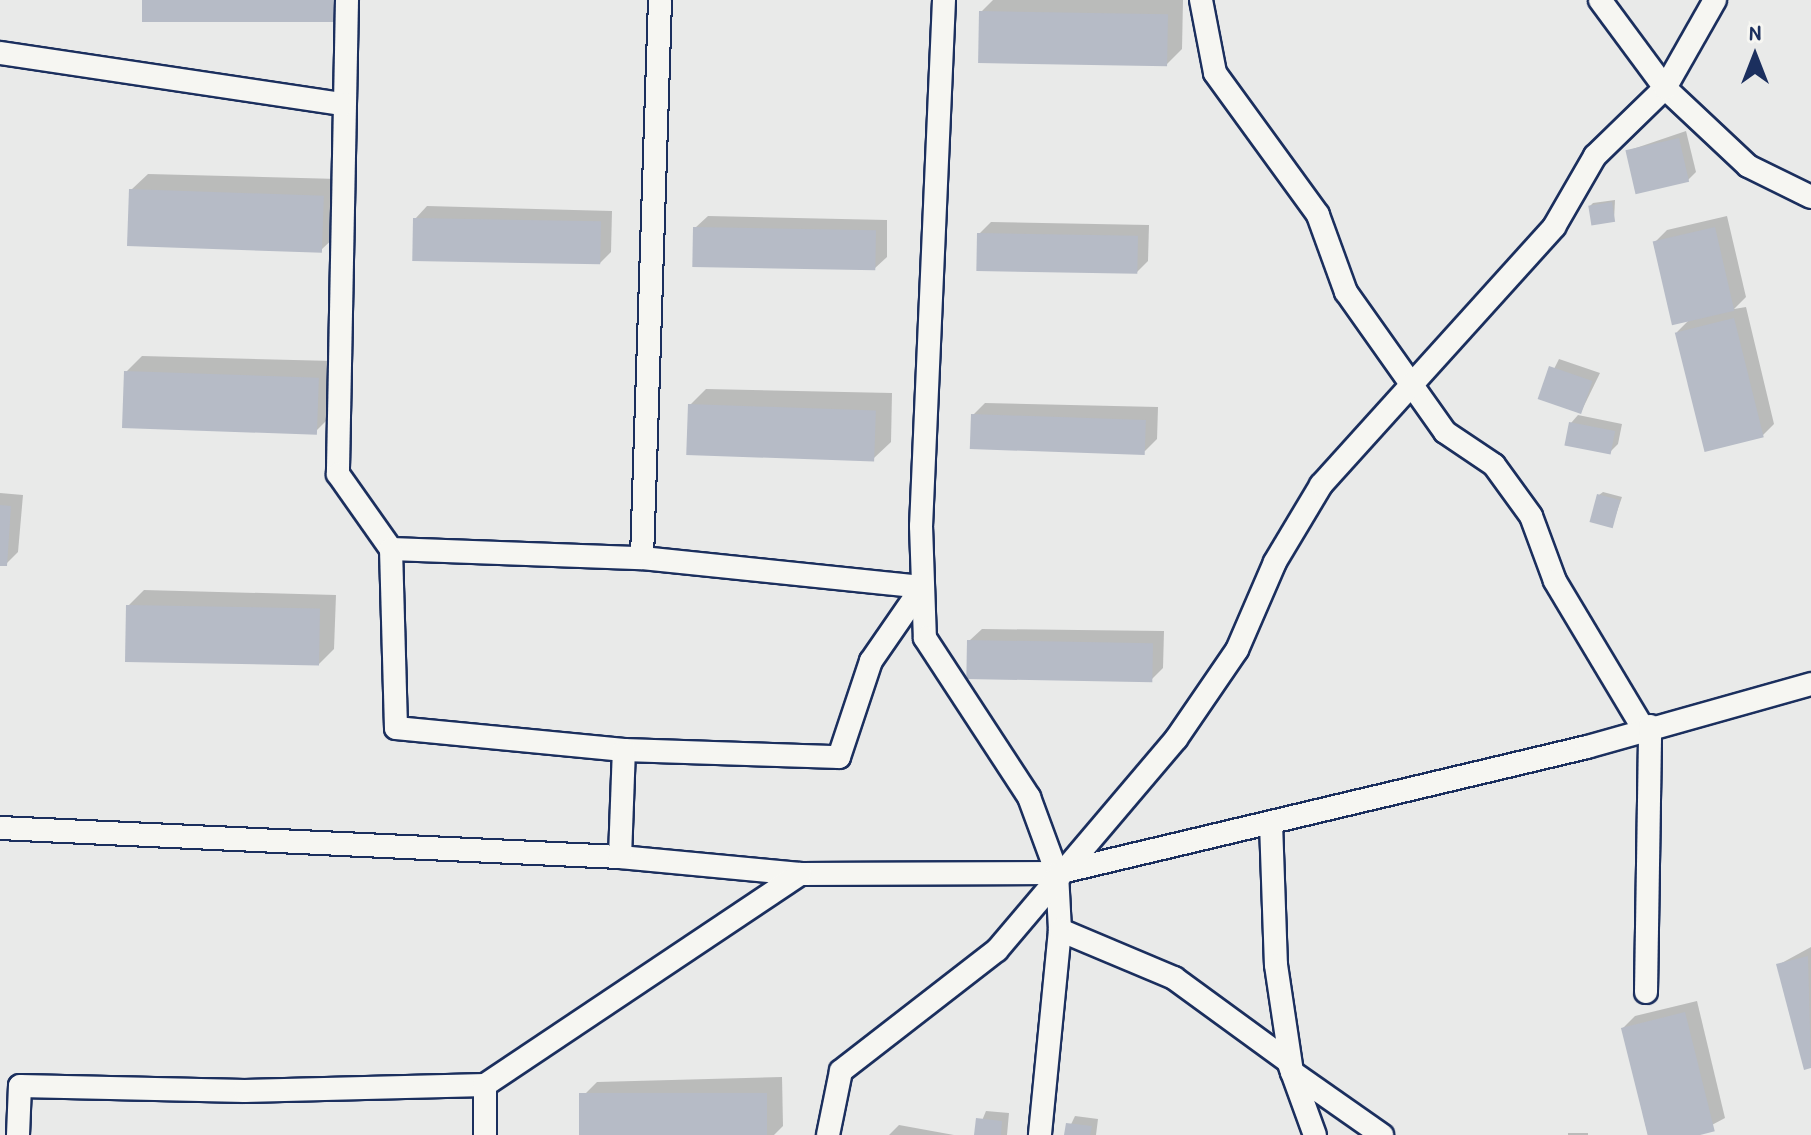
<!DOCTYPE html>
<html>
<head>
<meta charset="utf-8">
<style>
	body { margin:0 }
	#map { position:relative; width:1811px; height:1135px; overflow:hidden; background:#e9eae9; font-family:"Patrick Hand",sans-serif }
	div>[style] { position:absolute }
	.shadow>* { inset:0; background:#0003; transform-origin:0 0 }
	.building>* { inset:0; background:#b6bbc6; transform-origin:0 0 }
	.roads { filter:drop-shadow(2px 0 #1b2f5e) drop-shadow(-2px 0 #1b2f5e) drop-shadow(0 2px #1b2f5e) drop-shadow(0 -2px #1b2f5e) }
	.street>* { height:22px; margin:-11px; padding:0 11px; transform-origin:11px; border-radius:11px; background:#f6f6f2 }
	span { translate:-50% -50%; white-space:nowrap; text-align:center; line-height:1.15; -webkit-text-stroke:7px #f6f6f2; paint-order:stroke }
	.north { position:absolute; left:1715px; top:16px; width:80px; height:80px; -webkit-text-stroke:6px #f6f6f2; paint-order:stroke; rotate:0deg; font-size:22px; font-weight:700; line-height:32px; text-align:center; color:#1b2f5e }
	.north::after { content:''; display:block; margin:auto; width:28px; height:36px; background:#1b2f5e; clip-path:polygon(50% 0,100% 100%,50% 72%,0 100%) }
</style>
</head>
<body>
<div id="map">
	<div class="shadow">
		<div style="clip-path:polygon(144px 0,349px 0,349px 4px,333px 20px)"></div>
		<div style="clip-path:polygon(993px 0,1183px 0,1182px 49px,1166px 65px,981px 12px)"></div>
		<div style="clip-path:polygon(1686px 131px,1696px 172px,1688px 180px,1627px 151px)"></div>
		<div style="clip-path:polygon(148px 174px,339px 179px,338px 234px,321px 250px,131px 190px)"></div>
		<div style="clip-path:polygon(1615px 200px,1614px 220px,1590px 206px,1593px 203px)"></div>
		<div style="clip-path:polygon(427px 206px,612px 211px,611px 252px,599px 264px,415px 219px)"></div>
		<div style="clip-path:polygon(708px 216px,887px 220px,887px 257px,874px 269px,695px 228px)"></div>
		<div style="clip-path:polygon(1727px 216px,1746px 297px,1734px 309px,1746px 307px,1774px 424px,1762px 436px,1677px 332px,1689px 320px,1655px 242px,1667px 230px)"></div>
		<div style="clip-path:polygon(991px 222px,1149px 225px,1148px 261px,1136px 273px,979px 234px)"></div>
		<div style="clip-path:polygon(142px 356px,334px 361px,332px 415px,316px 431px,126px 372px)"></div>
		<div style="clip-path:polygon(1559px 359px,1600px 373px,1581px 412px,1540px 397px)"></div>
		<div style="clip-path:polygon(706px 389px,892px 393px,891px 442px,874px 458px,690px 405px)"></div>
		<div style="clip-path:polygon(985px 403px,1158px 407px,1157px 439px,1145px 451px,973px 415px)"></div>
		<div style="clip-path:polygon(1578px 415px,1622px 424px,1618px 444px,1610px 452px,1571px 423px)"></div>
		<div style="clip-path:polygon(1603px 492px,1622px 497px,1612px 526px,1599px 495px)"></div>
		<div style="clip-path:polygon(0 493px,23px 495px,18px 552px,6px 564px,0 564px)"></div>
		<div style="clip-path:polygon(144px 590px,336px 595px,334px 649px,318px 665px,128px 606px)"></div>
		<div style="clip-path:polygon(982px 629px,1164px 631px,1163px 668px,1151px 680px,969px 641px)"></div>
		<div style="clip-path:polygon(1811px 947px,1811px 1066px,1805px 1068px,1778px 965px)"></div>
		<div style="clip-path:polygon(1697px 1001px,1725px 1118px,1693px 1135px,1648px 1135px,1623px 1028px,1635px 1016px)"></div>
		<div style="clip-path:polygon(782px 1077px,783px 1126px,774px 1135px,582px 1135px,581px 1098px,597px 1082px)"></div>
		<div style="clip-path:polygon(986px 1111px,1009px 1113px,1007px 1135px,976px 1135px)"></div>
		<div style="clip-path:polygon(1075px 1116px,1098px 1119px,1096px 1135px,1066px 1135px)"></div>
		<div style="clip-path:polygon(899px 1125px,954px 1135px,889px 1135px)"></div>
		<div style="left:1568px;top:1133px;width:20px;height:2px"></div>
	</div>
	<div class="building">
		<div style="left:142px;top:0;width:192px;height:22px"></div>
		<div style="left:979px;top:11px;width:189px;height:52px;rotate:1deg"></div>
		<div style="left:1679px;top:138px;width:45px;height:55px;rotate:77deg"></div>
		<div style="left:129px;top:189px;width:195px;height:57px;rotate:2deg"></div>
		<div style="left:1612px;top:202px;width:20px;height:24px;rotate:81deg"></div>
		<div style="left:413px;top:218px;width:188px;height:43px;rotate:1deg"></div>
		<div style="left:693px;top:227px;width:183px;height:40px;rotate:1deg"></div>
		<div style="left:1715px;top:227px;width:86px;height:64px;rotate:77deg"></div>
		<div style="left:977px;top:233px;width:161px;height:38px;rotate:1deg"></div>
		<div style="left:1734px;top:318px;width:123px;height:61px;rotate:76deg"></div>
		<div style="left:1549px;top:366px;width:46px;height:35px;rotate:19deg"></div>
		<div style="left:124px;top:371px;width:195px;height:57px;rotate:2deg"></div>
		<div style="left:688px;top:404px;width:188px;height:51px;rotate:2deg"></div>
		<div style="left:971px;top:414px;width:175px;height:35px;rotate:2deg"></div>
		<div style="left:1569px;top:422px;width:47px;height:24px;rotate:11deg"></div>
		<div style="left:1597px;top:494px;width:24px;height:29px;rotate:15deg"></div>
		<div style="clip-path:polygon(0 505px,11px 506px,7px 566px,0 566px)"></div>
		<div style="left:126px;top:605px;width:194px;height:57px;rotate:1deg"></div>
		<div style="left:967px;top:640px;width:186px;height:39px;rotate:1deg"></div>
		<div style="clip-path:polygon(1808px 956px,1811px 1068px,1804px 1070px,1776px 964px)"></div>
		<div style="left:1685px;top:1012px;width:123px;height:66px;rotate:76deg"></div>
		<div style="left:767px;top:1093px;width:42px;height:188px;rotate:90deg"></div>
		<div style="clip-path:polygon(976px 1118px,1002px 1121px,1001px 1135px,974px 1135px)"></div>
		<div style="clip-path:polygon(1066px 1123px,1092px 1126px,1090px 1135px,1064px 1135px)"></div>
	</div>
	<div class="roads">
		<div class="street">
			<div style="left:347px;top:0;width:474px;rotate:91.1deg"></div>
			<div style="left:338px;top:474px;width:92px;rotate:54.8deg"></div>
			<div style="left:391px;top:549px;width:251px;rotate:2.1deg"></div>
			<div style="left:642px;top:558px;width:281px;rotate:5.9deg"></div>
			<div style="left:944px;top:0;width:527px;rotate:92.5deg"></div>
			<div style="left:921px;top:526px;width:112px;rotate:88deg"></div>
			<div style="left:925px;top:638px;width:190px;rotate:56.8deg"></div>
			<div style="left:1029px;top:797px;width:81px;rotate:69.8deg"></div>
			<div style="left:1057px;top:873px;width:57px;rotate:87deg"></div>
			<div style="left:1060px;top:930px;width:206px;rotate:95.6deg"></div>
			<div style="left:1201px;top:0;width:74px;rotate:79.1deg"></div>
			<div style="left:1215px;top:73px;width:175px;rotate:54deg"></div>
			<div style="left:1318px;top:215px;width:82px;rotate:70deg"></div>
			<div style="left:1346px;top:292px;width:171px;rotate:54.7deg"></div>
			<div style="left:1445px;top:432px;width:59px;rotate:34deg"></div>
			<div style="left:1494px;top:465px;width:63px;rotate:54deg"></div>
			<div style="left:1531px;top:516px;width:69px;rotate:69.7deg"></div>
			<div style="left:1555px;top:581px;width:183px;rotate:59.1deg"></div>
			<div style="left:1600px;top:0;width:109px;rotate:53.5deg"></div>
			<div style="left:1665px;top:88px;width:114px;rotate:43.2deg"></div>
			<div style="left:1748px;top:166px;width:70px;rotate:26.2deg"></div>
			<div style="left:0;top:53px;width:347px;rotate:8.5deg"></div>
			<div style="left:391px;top:549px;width:179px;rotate:88.4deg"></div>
			<div style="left:396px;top:728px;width:229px;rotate:5.5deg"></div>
			<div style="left:624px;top:750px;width:215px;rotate:1.9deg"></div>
			<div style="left:839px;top:757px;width:101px;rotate:-71.6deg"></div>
			<div style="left:871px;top:661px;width:90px;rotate:-55.4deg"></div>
			<div style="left:642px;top:558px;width:558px;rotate:-88.15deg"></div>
			<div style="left:1271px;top:823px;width:142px;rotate:88deg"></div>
			<div style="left:1276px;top:965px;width:108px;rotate:81.5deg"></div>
			<div style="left:1292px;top:1072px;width:110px;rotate:35deg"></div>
			<div style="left:0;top:828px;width:621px;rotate:2.68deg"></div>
			<div style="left:620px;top:857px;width:181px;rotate:5.4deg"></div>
			<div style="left:800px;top:874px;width:257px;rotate:-0.2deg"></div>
			<div style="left:1057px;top:873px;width:545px;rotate:-13.37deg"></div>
			<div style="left:1587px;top:747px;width:233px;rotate:-15.7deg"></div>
			<div style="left:620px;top:857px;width:107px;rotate:-87.9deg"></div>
			<div style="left:1060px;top:930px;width:124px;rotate:22.8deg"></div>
			<div style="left:1174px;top:978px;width:141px;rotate:36.1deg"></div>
			<div style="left:1288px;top:1061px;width:79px;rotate:70deg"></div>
			<div style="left:1646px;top:992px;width:266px;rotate:-89.1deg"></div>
			<div style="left:18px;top:1135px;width:49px;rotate:-87.7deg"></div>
			<div style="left:20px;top:1086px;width:225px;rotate:1.3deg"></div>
			<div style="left:245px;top:1091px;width:240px;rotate:-1.4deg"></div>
			<div style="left:485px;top:1085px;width:379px;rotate:-33.8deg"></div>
			<div style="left:485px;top:1135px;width:50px;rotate:-90deg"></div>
			<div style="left:828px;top:1135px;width:65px;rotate:-78.5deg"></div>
			<div style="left:841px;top:1071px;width:197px;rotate:-37.8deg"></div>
			<div style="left:997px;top:950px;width:277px;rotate:-49.7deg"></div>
			<div style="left:1176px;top:739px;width:108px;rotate:-55.6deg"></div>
			<div style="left:1237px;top:650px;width:96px;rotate:-66.6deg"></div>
			<div style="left:1275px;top:562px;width:90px;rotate:-59.1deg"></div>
			<div style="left:1321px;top:485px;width:348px;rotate:-47.9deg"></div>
			<div style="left:1554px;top:227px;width:82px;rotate:-60deg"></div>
			<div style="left:1595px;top:156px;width:98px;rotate:-44.2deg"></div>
			<div style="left:1665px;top:88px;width:101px;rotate:-60.4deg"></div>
		</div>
	</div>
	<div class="north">N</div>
</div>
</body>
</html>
